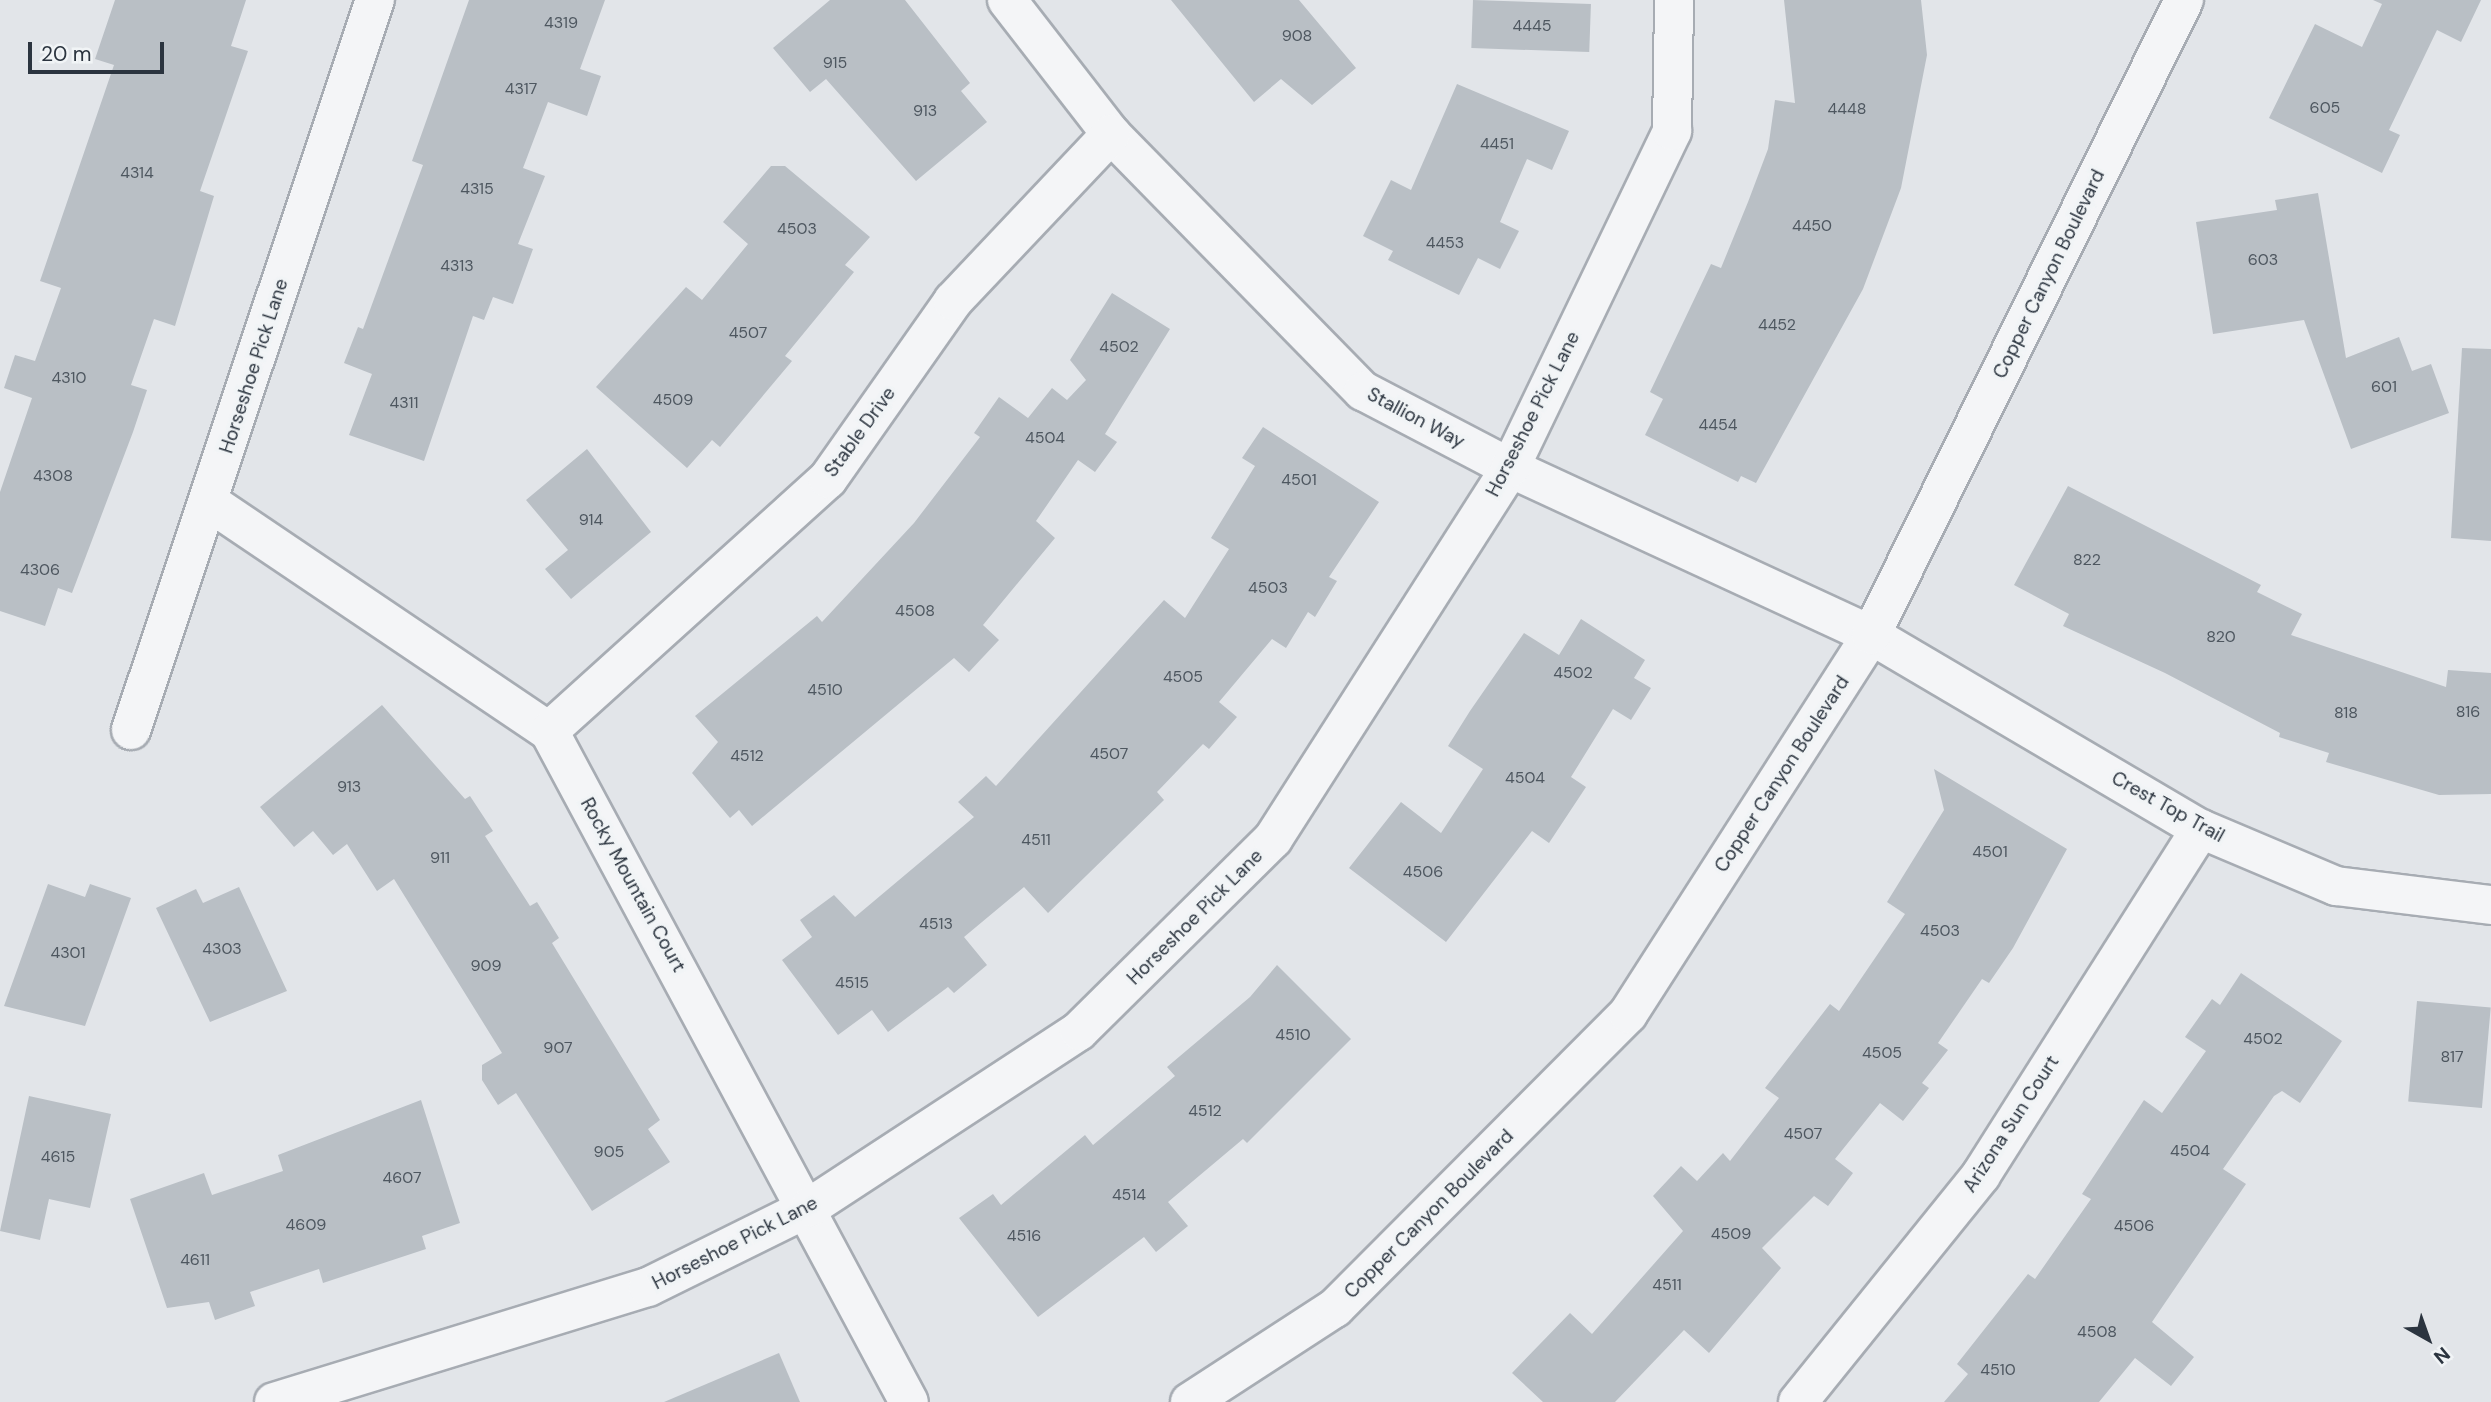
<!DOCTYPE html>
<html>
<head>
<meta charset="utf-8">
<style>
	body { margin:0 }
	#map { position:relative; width:2491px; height:1402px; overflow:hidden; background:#e2e5e9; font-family:"DM Sans",sans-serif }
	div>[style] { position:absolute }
	.building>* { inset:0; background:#b9bfc5; transform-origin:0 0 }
	.roads { filter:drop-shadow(2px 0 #a7acb3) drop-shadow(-2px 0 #a7acb3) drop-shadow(0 2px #a7acb3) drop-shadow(0 -2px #a7acb3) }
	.minor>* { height:38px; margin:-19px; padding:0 19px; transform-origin:19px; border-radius:19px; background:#f4f5f7 }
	span { translate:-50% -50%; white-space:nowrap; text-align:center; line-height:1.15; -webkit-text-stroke:7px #f1f4f6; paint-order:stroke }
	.number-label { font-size:16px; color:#4e5760 }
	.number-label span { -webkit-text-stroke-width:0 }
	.street-label { font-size:19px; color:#2b343f }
	.north { position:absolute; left:2393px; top:1304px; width:70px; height:70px; -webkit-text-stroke:5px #f1f4f6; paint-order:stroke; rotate:140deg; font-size:19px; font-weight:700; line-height:28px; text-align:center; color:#2b343f }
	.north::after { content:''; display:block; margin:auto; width:24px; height:32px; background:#2b343f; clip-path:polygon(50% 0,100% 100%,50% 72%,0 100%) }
	.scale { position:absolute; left:28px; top:42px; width:136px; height:32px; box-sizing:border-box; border:4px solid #2b343f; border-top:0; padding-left:9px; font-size:21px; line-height:24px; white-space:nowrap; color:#2b343f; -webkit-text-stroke:5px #f1f4f6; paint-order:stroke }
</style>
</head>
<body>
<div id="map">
	<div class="building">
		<div style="clip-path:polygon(115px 0,246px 0,231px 46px,248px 51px,200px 191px,214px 196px,175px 326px,154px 319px,131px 385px,147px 390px,133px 432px,72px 593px,58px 588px,45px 626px,0 611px,0 492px,32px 398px,4px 388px,15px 355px,35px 361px,61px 288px,40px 281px,114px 65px,95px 59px)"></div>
		<div style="clip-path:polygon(469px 0,605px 0,580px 69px,601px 76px,587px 116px,548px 102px,523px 168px,545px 176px,518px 244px,533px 249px,513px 304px,493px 297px,484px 320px,473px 316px,424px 461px,349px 435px,372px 374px,344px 363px,358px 327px,363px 329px,423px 165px,412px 161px)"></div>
		<div style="clip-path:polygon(830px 0,905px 0,970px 83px,961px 91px,987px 122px,916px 181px,826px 79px,810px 92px,773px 48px)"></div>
		<div style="clip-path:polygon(1171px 0,1299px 0,1356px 68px,1312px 105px,1281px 79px,1254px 102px)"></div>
		<div style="left:1473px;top:0;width:118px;height:48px;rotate:2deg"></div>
		<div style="clip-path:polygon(1784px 0,1921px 0,1927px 55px,1901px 188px,1863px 289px,1756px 483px,1741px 476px,1738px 482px,1645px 435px,1663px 399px,1650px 392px,1711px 264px,1721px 268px,1748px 202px,1768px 149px,1775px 100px,1795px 103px)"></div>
		<div style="clip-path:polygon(2373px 0,2481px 0,2461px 42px,2437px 30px,2389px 130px,2400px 135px,2382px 173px,2269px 118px,2315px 24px,2362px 47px,2382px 4px)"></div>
		<div style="clip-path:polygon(1457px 84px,1569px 131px,1552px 170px,1527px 159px,1500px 222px,1519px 231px,1500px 269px,1478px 258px,1459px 295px,1388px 260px,1393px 251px,1363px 236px,1391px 180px,1411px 190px)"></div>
		<div style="clip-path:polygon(771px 166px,785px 166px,870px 237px,845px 265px,854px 272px,785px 356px,792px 361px,720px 447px,712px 440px,687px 468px,596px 387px,686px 287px,702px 300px,748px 244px,723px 222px)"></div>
		<div style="clip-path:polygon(2318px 193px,2346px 358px,2399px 337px,2412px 371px,2431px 364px,2449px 413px,2351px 449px,2304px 320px,2213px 334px,2196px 222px,2277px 210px,2275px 200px)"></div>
		<div style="clip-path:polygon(1112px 293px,1170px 329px,1105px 434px,1117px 442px,1095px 472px,1078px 460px,1036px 521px,1055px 538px,983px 625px,999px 640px,969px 672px,954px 658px,752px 826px,739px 810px,730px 818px,692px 773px,718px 742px,695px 716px,817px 616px,822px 622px,914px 523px,980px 437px,974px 433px,999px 397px,1028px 418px,1052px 388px,1067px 400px,1086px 380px,1070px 360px)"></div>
		<div style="clip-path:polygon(2462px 348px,2491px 349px,2491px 541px,2451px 538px)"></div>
		<div style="clip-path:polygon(1263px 427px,1379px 502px,1329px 577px,1337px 581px,1315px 617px,1308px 612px,1286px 648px,1272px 639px,1219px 702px,1237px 717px,1209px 749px,1203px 744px,1157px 792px,1164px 800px,1048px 913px,1024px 887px,964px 937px,987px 965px,954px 993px,948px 987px,888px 1032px,872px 1010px,838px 1035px,782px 960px,812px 937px,800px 920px,834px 895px,855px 917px,974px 817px,958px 802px,986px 776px,996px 786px,1164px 600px,1185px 618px,1229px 549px,1211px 538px,1255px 466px,1242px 458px)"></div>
		<div style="clip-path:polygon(587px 449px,651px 532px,571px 599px,545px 569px,568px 550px,526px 500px)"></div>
		<div style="clip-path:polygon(2068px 486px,2261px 585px,2257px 592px,2302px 614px,2291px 635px,2446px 687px,2448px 670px,2491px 673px,2491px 794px,2439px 795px,2326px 762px,2329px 753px,2279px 737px,2280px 733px,2165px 673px,2063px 626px,2069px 614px,2014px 585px)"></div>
		<div style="clip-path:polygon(1581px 619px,1645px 660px,1634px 678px,1651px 688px,1631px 720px,1613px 709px,1571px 777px,1586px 787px,1549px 843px,1532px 831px,1446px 942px,1349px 868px,1401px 802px,1441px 833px,1483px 769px,1448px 746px,1470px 711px,1524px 633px,1559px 655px)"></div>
		<div style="clip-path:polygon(382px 705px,465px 799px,470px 796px,493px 831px,485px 836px,530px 906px,537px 902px,559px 938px,552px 943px,660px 1120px,648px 1129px,670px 1162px,592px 1211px,516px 1093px,498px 1105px,482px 1080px,482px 1065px,502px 1053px,394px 879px,377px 891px,347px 844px,333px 855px,313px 831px,294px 847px,260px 807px)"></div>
		<div style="clip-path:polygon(1934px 769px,2067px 849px,2013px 948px,1989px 983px,1982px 979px,1938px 1043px,1948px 1050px,1922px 1083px,1929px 1088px,1903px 1121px,1880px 1103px,1835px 1159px,1853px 1173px,1828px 1206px,1814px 1196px,1762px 1248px,1781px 1268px,1709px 1353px,1684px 1330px,1615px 1402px,1543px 1402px,1512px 1373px,1570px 1313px,1592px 1334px,1683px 1231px,1653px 1196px,1681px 1166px,1697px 1181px,1723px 1153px,1730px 1161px,1779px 1098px,1765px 1088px,1830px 1004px,1839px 1011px,1905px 914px,1887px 902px,1944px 810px)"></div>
		<div style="clip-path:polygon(48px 884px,85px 897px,90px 884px,131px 898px,85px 1026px,4px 1006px)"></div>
		<div style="clip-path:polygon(239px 887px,287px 991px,210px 1022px,156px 908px,196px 889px,203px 903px)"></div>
		<div style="clip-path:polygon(1277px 965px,1351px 1039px,1247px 1143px,1243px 1139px,1168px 1202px,1188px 1226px,1156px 1252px,1144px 1237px,1038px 1317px,959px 1218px,993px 1194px,1001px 1205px,1085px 1135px,1093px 1145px,1175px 1076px,1167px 1067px,1250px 997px)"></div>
		<div style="clip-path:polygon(2241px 973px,2342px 1041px,2300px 1103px,2282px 1091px,2274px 1096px,2223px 1169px,2246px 1184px,2152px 1322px,2194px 1357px,2171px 1386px,2135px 1358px,2099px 1402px,1944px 1402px,1968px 1374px,1957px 1364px,2028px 1274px,2035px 1279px,2091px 1199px,2082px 1194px,2144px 1100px,2162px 1113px,2206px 1051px,2185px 1037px,2212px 999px,2220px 1005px)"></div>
		<div style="left:2417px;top:1001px;width:74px;height:101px;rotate:5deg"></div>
		<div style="clip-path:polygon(29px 1096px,111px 1114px,90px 1208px,49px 1199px,40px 1240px,0 1231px)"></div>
		<div style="clip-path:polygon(421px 1100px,460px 1223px,422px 1236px,426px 1249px,323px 1283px,319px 1269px,250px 1292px,255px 1306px,215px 1320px,209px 1302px,167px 1308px,130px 1199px,204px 1173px,212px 1195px,283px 1171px,278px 1155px)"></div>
		<div style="clip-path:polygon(779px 1353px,800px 1402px,664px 1402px)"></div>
	</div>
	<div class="roads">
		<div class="minor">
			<div style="left:1007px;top:0;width:170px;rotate:52.2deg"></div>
			<div style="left:1111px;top:134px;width:360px;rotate:45.6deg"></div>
			<div style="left:1363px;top:391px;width:166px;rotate:27.6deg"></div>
			<div style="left:1510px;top:468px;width:398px;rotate:24.8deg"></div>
			<div style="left:1871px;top:635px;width:383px;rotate:30.5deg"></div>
			<div style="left:2201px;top:829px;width:147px;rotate:22.9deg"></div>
			<div style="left:2336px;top:886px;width:156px;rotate:7deg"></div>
			<div style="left:209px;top:502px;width:410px;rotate:34deg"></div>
			<div style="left:549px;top:731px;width:761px;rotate:61.79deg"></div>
			<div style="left:131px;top:730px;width:770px;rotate:-71.52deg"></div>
			<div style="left:549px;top:731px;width:376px;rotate:-42.1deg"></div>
			<div style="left:828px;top:479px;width:218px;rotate:-54.9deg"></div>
			<div style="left:953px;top:301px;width:230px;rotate:-46.6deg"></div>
			<div style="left:274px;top:1402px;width:391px;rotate:-17.1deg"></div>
			<div style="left:648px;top:1287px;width:181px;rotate:-26.3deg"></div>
			<div style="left:810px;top:1207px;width:321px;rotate:-33.2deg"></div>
			<div style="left:1079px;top:1031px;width:273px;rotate:-44.7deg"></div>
			<div style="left:1273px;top:839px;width:440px;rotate:-57.4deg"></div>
			<div style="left:1510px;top:468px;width:374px;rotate:-64.3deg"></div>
			<div style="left:1672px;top:131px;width:131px;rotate:-89.1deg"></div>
			<div style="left:1190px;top:1402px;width:173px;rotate:-33deg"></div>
			<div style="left:1335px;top:1308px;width:415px;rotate:-45.1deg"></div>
			<div style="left:1628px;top:1014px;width:450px;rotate:-57.3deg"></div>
			<div style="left:1871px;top:635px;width:708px;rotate:-63.76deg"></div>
			<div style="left:1798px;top:1402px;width:292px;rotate:-51.1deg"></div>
			<div style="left:1981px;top:1175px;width:410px;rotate:-57.6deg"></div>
		</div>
	</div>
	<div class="number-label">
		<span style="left:561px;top:23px">4319</span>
		<span style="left:1532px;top:26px">4445</span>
		<span style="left:1297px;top:36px">908</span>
		<span style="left:835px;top:63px">915</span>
		<span style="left:521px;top:89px">4317</span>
		<span style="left:2325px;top:108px">605</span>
		<span style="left:1847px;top:109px">4448</span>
		<span style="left:925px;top:111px">913</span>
		<span style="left:1497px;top:144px">4451</span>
		<span style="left:137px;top:173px">4314</span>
		<span style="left:477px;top:189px">4315</span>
		<span style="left:1812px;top:226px">4450</span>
		<span style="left:797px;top:229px">4503</span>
		<span style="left:1445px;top:243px">4453</span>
		<span style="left:2263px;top:260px">603</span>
		<span style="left:457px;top:266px">4313</span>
		<span style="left:1777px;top:325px">4452</span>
		<span style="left:748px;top:333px">4507</span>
		<span style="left:1119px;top:347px">4502</span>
		<span style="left:69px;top:378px">4310</span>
		<span style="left:2384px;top:387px">601</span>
		<span style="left:673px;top:400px">4509</span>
		<span style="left:404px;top:403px">4311</span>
		<span style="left:1718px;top:425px">4454</span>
		<span style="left:1045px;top:438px">4504</span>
		<span style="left:53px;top:476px">4308</span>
		<span style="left:1299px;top:480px">4501</span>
		<span style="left:591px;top:520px">914</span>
		<span style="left:2087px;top:560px">822</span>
		<span style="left:40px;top:570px">4306</span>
		<span style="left:1268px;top:588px">4503</span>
		<span style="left:915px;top:611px">4508</span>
		<span style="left:2221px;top:637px">820</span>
		<span style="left:1573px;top:673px">4502</span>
		<span style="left:1183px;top:677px">4505</span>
		<span style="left:825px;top:690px">4510</span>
		<span style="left:2468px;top:712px">816</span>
		<span style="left:2346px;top:713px">818</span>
		<span style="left:1109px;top:754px">4507</span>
		<span style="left:747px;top:756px">4512</span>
		<span style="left:1525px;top:778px">4504</span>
		<span style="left:349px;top:787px">913</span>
		<span style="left:1036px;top:840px">4511</span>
		<span style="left:1990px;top:852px">4501</span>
		<span style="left:440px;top:858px">911</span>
		<span style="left:1423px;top:872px">4506</span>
		<span style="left:936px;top:924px">4513</span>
		<span style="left:1940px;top:931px">4503</span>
		<span style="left:222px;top:949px">4303</span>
		<span style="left:68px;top:953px">4301</span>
		<span style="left:486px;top:966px">909</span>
		<span style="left:852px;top:983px">4515</span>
		<span style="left:1293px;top:1035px">4510</span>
		<span style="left:2263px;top:1039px">4502</span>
		<span style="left:558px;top:1048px">907</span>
		<span style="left:1882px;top:1053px">4505</span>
		<span style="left:2452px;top:1057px">817</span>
		<span style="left:1205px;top:1111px">4512</span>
		<span style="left:1803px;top:1134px">4507</span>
		<span style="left:2190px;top:1151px">4504</span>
		<span style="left:609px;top:1152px">905</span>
		<span style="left:58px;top:1157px">4615</span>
		<span style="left:402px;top:1178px">4607</span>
		<span style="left:1129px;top:1195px">4514</span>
		<span style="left:306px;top:1225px">4609</span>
		<span style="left:2134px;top:1226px">4506</span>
		<span style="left:1731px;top:1234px">4509</span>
		<span style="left:1024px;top:1236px">4516</span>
		<span style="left:195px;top:1260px">4611</span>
		<span style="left:1667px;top:1285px">4511</span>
		<span style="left:2097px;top:1332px">4508</span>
		<span style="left:1998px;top:1370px">4510</span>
	</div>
	<div class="street-label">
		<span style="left:2049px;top:274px;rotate:-64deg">Copper Canyon Boulevard</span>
		<span style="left:254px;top:366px;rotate:-72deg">Horseshoe Pick Lane</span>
		<span style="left:1533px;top:414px;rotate:-63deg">Horseshoe Pick Lane</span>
		<span style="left:1416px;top:418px;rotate:28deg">Stallion Way</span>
		<span style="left:860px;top:432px;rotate:-54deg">Stable Drive</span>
		<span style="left:1782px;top:774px;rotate:-57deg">Copper Canyon Boulevard</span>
		<span style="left:2168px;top:807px;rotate:29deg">Crest Top Trail</span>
		<span style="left:633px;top:885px;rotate:61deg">Rocky Mountain Court</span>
		<span style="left:1195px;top:917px;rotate:-45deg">Horseshoe Pick Lane</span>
		<span style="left:2011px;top:1124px;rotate:-57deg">Arizona Sun Court</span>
		<span style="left:1429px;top:1214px;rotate:-45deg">Copper Canyon Boulevard</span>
		<span style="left:735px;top:1243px;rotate:-27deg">Horseshoe Pick Lane</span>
	</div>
	<div class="north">N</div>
	<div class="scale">20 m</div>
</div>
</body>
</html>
